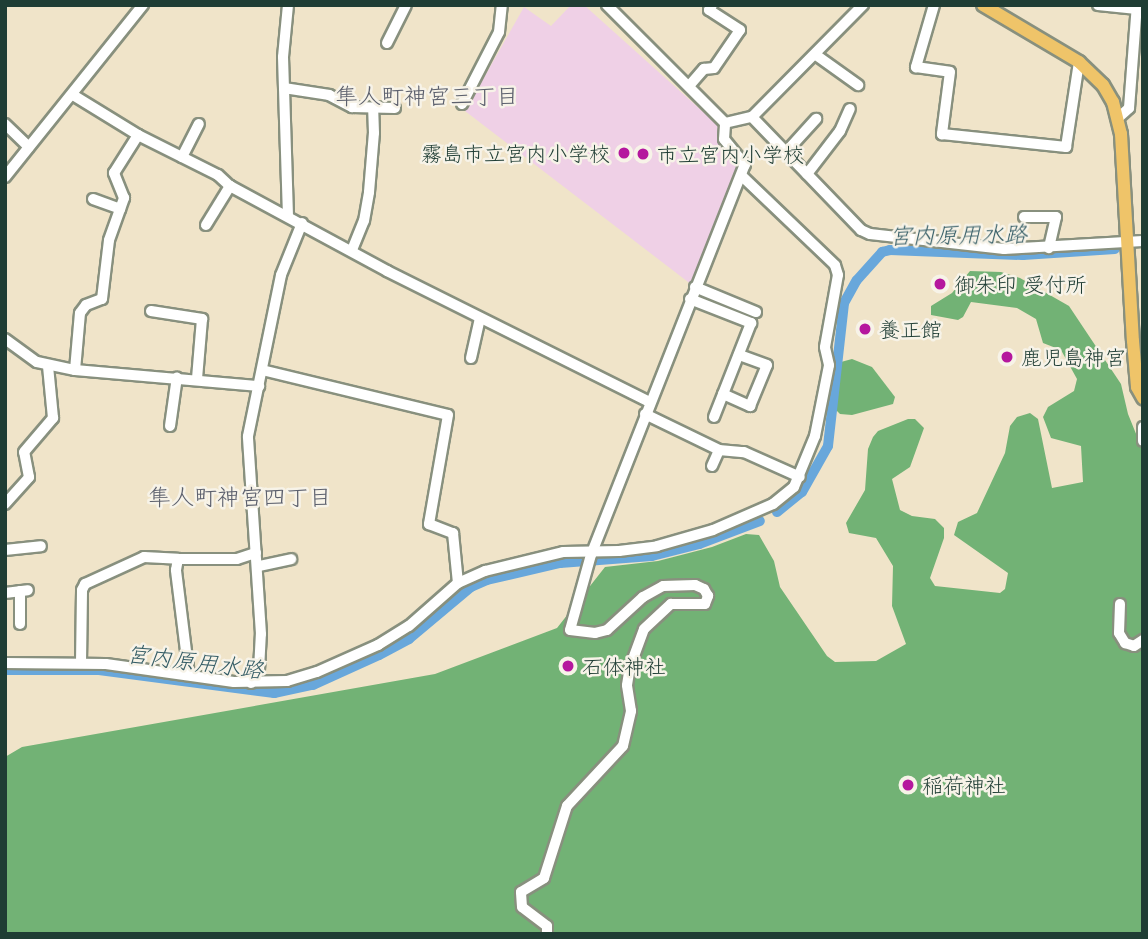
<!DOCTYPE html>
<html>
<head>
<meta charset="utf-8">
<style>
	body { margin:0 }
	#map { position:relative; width:1148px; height:939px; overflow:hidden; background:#f0e4c9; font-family:Mali,"Klee One",sans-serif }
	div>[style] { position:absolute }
	.built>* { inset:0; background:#efd0e6 }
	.forest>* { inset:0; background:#72b275 }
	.canal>* { height:10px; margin:-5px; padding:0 5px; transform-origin:5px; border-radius:5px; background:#68a7db }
	.roads { filter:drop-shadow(2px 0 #88907e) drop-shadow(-2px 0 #88907e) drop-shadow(0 2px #88907e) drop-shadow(0 -2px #88907e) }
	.minor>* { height:10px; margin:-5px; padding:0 5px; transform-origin:5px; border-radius:5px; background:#fff }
	.major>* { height:12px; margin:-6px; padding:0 6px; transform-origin:6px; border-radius:6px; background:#efc469 }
	.dots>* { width:19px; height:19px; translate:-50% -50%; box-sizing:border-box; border:4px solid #f7f3e8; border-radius:50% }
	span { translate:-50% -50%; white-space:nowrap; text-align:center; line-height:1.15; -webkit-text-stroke:5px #f7f3e8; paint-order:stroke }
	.poi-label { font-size:21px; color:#1f3d34 }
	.right { translate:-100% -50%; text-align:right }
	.left { translate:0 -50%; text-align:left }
	.neighbourhood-label { font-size:23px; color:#5c606d }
	.water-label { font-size:23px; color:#355d66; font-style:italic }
	.frame { position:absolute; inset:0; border:7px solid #1f3d34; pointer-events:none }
</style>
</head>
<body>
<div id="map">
	<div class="built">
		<div style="clip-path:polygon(571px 5px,584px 5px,721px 128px,718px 138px,738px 168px,692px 285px,465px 111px,524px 7px,551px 26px)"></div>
	</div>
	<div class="forest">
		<div style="clip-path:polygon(970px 271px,1001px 272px,1020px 278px,1069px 306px,1121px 384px,1128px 414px,1143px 451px,1143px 934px,5px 934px,5px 757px,22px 747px,435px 674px,557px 628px,605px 567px,658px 561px,712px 547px,746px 534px,759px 535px,774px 561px,780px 587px,827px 656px,835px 662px,876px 661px,906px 644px,892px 606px,893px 566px,876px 538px,849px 533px,846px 523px,865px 490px,868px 449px,873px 437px,878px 431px,908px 419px,915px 419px,924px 428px,910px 467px,892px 479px,900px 510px,912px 516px,935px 519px,944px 528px,944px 538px,930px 578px,935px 586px,1000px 593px,1005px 589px,1008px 573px,954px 535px,958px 522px,977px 513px,1005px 453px,1010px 426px,1017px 417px,1030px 413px,1038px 419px,1052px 488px,1083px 482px,1081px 446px,1051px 438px,1043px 417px,1048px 407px,1074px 391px,1077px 379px,1061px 350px,1043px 343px,1036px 319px,1017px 308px,971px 302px,963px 317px,958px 320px,931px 315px,931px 306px,952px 293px)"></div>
		<div style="clip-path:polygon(852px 359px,872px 367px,895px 397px,893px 404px,852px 415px,840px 414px,835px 409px,841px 362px)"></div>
	</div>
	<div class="canal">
		<div style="left:777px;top:512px;width:32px;rotate:-39deg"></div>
		<div style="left:802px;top:492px;width:53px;rotate:-60.5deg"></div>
		<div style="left:828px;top:446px;width:144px;rotate:-83.6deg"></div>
		<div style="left:844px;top:303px;width:26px;rotate:-61deg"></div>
		<div style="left:857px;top:280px;width:38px;rotate:-48deg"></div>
		<div style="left:882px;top:252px;width:8px;rotate:-14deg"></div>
		<div style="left:890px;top:250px;width:133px;rotate:2.2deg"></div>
		<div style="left:1023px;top:255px;width:92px;rotate:-3.7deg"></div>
		<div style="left:5px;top:670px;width:94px"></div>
		<div style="left:99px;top:670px;width:177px;rotate:7.5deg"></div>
		<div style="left:274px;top:693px;width:40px;rotate:-12deg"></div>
		<div style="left:313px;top:685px;width:72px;rotate:-24.4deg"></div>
		<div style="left:379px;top:655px;width:34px;rotate:-28deg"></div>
		<div style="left:409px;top:639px;width:81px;rotate:-40deg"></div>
		<div style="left:471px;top:587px;width:17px;rotate:-24deg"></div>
		<div style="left:487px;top:580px;width:75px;rotate:-13.1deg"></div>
		<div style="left:560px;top:563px;width:92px;rotate:-4.4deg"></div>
		<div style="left:652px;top:556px;width:49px;rotate:-14.3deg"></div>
		<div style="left:699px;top:544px;width:65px;rotate:-20.7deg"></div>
	</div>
	<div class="roads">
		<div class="minor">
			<div style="left:288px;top:5px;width:52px;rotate:95.5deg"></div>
			<div style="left:283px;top:57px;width:158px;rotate:88.2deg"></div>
			<div style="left:934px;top:5px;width:65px;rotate:106.2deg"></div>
			<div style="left:916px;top:67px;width:34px;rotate:8deg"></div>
			<div style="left:950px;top:72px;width:63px;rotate:97.4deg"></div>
			<div style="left:942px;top:134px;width:125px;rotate:6deg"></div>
			<div style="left:1066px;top:147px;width:86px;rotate:-81.3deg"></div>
			<div style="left:1098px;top:5px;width:39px;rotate:6deg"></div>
			<div style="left:387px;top:43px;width:42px;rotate:-63.4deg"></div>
			<div style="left:816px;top:55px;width:52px;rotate:35.5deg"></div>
			<div style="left:689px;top:86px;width:23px;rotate:-49deg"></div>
			<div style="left:704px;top:69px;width:10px;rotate:-6deg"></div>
			<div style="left:714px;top:68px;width:46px;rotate:-55.6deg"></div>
			<div style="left:740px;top:30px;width:37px;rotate:-147deg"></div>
			<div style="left:709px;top:10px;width:6px;rotate:-59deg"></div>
			<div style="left:284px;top:88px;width:46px;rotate:8.8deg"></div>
			<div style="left:329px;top:95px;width:26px;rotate:28deg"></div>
			<div style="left:352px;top:107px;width:43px;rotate:1.3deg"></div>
			<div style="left:73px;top:95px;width:76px;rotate:31.6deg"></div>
			<div style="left:138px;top:135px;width:89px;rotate:26.6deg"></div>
			<div style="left:218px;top:175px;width:16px;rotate:43deg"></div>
			<div style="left:230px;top:186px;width:179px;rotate:28.4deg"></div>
			<div style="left:387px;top:271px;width:294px;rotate:26.5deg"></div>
			<div style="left:462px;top:104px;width:81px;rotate:-62.8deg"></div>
			<div style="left:499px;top:32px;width:27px;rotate:-84deg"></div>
			<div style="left:752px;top:117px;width:157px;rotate:46deg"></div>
			<div style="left:861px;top:230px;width:10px;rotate:24deg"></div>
			<div style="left:870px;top:234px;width:135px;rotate:6.4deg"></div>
			<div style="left:1004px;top:249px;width:139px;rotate:-3.3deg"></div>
			<div style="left:1118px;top:118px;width:15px;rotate:-42deg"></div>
			<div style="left:1129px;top:108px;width:103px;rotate:-85.6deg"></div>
			<div style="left:725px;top:123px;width:28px;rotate:-13deg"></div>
			<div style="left:752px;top:117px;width:158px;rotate:-45.3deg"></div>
			<div style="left:5px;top:124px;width:33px;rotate:44deg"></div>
			<div style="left:786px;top:152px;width:45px;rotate:-47.7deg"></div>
			<div style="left:182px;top:157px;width:37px;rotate:-63deg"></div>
			<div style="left:807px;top:174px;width:54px;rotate:-52.5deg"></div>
			<div style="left:840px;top:131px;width:24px;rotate:-66deg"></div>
			<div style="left:5px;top:177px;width:221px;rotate:-51.3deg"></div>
			<div style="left:93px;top:199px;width:29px;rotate:20deg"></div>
			<div style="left:1024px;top:217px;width:32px"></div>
			<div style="left:1056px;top:217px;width:32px;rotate:103deg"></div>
			<div style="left:206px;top:225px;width:46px;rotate:-58.4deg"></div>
			<div style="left:352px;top:250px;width:31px;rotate:-68deg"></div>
			<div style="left:364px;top:221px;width:29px;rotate:-80deg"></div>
			<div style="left:369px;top:192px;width:59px;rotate:-85.2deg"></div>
			<div style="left:374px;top:133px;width:24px;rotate:-92deg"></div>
			<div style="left:695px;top:287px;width:66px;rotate:22.3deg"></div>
			<div style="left:690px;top:299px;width:66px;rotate:21.5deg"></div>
			<div style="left:751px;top:323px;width:101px;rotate:111.5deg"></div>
			<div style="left:151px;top:311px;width:52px;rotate:8.9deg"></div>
			<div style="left:202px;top:319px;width:59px;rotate:94.8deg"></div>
			<div style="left:5px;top:339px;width:39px;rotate:36deg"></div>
			<div style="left:37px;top:362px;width:39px;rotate:12deg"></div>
			<div style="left:75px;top:370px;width:57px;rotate:-85deg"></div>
			<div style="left:80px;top:313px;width:10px;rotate:-53deg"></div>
			<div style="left:86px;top:305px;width:17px;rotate:-21deg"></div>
			<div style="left:102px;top:299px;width:59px;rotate:-83.2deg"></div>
			<div style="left:109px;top:240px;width:45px;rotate:-70.3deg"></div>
			<div style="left:124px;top:198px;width:27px;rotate:-112deg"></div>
			<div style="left:114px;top:173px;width:45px;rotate:-57.7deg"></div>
			<div style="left:471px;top:358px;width:41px;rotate:-77.3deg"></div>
			<div style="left:75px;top:370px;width:185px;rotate:5deg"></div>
			<div style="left:262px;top:370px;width:191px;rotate:13.6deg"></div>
			<div style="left:448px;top:415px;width:111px;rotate:99.9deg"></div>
			<div style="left:429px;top:524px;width:26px;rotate:21deg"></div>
			<div style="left:453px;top:533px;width:50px;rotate:84.3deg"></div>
			<div style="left:723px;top:394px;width:30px;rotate:24deg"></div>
			<div style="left:750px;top:406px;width:44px;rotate:-67.5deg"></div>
			<div style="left:767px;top:365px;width:30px;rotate:-160deg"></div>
			<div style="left:645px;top:414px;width:82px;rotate:25.9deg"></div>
			<div style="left:719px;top:450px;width:25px;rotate:5deg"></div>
			<div style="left:744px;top:452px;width:61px;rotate:24.1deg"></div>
			<div style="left:170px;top:426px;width:49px;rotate:-81.9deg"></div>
			<div style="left:1143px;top:427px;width:14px;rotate:90deg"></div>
			<div style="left:712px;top:466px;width:17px;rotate:-66deg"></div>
			<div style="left:5px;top:504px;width:36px;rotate:-48deg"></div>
			<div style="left:29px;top:477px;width:25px;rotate:-101deg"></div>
			<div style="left:24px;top:452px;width:45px;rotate:-49.5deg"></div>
			<div style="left:53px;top:418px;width:52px;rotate:-95.5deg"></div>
			<div style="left:5px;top:550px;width:36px;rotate:-6deg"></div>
			<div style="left:259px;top:566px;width:33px;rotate:-12deg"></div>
			<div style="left:20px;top:591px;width:33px;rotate:90deg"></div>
			<div style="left:5px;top:593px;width:23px;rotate:-7deg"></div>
			<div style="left:1120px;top:604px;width:29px;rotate:92deg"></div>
			<div style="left:1119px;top:633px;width:12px;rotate:59deg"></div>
			<div style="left:1125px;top:643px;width:9px;rotate:18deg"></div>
			<div style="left:1134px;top:646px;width:11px;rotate:-34deg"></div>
			<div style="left:5px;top:663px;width:101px;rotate:0.6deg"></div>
			<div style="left:106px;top:664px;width:129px;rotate:8deg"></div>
			<div style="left:234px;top:682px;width:53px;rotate:-1.1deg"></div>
			<div style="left:287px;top:681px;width:31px;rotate:-17deg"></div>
			<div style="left:317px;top:672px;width:67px;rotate:-23.9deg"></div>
			<div style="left:378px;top:645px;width:36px;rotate:-32deg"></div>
			<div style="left:409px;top:626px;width:65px;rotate:-41.3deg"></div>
			<div style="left:458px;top:583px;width:30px;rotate:-24deg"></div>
			<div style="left:485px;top:571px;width:80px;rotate:-13.7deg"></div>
			<div style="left:563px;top:552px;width:56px;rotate:-1deg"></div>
			<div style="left:619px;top:551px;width:38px;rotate:-7deg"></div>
			<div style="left:657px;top:546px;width:58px;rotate:-15.9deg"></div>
			<div style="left:713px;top:530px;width:65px;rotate:-23.4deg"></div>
			<div style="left:773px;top:504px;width:27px;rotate:-39deg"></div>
			<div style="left:794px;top:487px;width:55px;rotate:-67.6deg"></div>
			<div style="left:815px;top:436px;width:72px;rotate:-78.8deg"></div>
			<div style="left:829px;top:365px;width:18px;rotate:-103deg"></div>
			<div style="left:825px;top:347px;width:73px;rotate:-79.8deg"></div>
			<div style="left:838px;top:275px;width:10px;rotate:-107deg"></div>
			<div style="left:835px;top:265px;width:129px;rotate:-136.3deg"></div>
			<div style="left:81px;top:663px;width:73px;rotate:-89.2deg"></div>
			<div style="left:82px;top:590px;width:7px;rotate:-63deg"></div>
			<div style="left:85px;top:584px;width:65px;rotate:-24.6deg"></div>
			<div style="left:144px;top:557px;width:34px;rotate:3deg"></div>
			<div style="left:189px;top:675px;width:106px;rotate:-97.1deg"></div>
			<div style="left:176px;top:570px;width:11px;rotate:-80deg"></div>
			<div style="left:178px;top:559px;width:59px"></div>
			<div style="left:237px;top:559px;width:20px;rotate:-18deg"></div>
			<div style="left:251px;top:683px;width:15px;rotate:-58deg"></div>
			<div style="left:259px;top:670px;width:36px;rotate:-87deg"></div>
			<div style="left:261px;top:634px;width:198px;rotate:-93.8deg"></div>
			<div style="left:248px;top:436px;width:164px;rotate:-78.4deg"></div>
			<div style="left:281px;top:275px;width:56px;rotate:-68deg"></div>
			<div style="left:547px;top:934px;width:8px;rotate:-90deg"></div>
			<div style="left:547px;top:926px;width:31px;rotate:-143deg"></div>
			<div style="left:522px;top:907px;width:15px;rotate:-94deg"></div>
			<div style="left:521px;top:892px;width:27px;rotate:-31deg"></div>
			<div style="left:544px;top:878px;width:76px;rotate:-72.3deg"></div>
			<div style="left:567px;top:806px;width:82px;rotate:-47deg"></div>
			<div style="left:623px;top:746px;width:36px;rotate:-77deg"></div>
			<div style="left:631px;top:711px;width:26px;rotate:-99deg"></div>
			<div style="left:627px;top:685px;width:18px;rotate:-81deg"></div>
			<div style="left:630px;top:667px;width:40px;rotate:-69.8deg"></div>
			<div style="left:644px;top:629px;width:37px;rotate:-43deg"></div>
			<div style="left:671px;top:604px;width:34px"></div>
			<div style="left:705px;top:604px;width:9px;rotate:-69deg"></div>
			<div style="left:708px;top:596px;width:8px;rotate:-120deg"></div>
			<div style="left:704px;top:589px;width:10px;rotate:-156deg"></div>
			<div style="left:695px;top:585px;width:32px;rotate:178deg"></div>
			<div style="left:663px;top:586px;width:23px;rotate:151deg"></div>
			<div style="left:643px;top:597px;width:49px;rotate:137.5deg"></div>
			<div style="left:607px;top:630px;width:12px;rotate:166deg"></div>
			<div style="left:595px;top:633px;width:25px;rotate:-173deg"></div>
			<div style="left:570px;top:630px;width:78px;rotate:-74.4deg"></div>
			<div style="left:591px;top:555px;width:419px;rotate:-68.5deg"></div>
			<div style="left:745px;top:165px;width:33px;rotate:-129deg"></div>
			<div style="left:724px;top:139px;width:16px;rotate:-86deg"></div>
			<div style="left:725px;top:123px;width:167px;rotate:-135deg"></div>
		</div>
		<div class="major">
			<div style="left:983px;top:5px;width:112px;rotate:30.7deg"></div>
			<div style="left:1079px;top:62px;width:33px;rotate:44deg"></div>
			<div style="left:1103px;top:85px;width:20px;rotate:60deg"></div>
			<div style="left:1113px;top:102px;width:33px;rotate:76deg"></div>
			<div style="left:1121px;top:134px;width:207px;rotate:86.7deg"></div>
			<div style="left:1133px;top:341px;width:46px;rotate:85deg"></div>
			<div style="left:1137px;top:387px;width:13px;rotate:61deg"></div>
		</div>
	</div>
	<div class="dots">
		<div style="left:624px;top:153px;background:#b5179e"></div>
		<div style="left:643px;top:154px;background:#b5179e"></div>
		<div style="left:940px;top:284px;background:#b5179e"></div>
		<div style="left:865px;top:329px;background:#b5179e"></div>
		<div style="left:1007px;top:357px;background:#b5179e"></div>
		<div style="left:568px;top:666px;background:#b5179e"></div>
		<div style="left:908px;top:785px;background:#b5179e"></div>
	</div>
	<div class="poi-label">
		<span class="right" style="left:610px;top:153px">霧島市立宮内小学校</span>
		<span class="left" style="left:657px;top:154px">市立宮内小学校</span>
		<span class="left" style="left:954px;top:284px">御朱印 受付所</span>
		<span class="left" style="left:879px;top:329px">養正館</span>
		<span class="left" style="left:1021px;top:357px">鹿児島神宮</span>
		<span class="left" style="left:582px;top:666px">石体神社</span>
		<span class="left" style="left:922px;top:785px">稲荷神社</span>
	</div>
	<div class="neighbourhood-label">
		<span style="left:427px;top:95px">隼人町神宮三丁目</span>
		<span style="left:240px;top:496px">隼人町神宮四丁目</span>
	</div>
	<div class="water-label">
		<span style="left:958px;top:234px;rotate:-1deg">宮内原用水路</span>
		<span style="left:195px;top:661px;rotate:7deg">宮内原用水路</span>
	</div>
	<div class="frame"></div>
</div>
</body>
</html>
